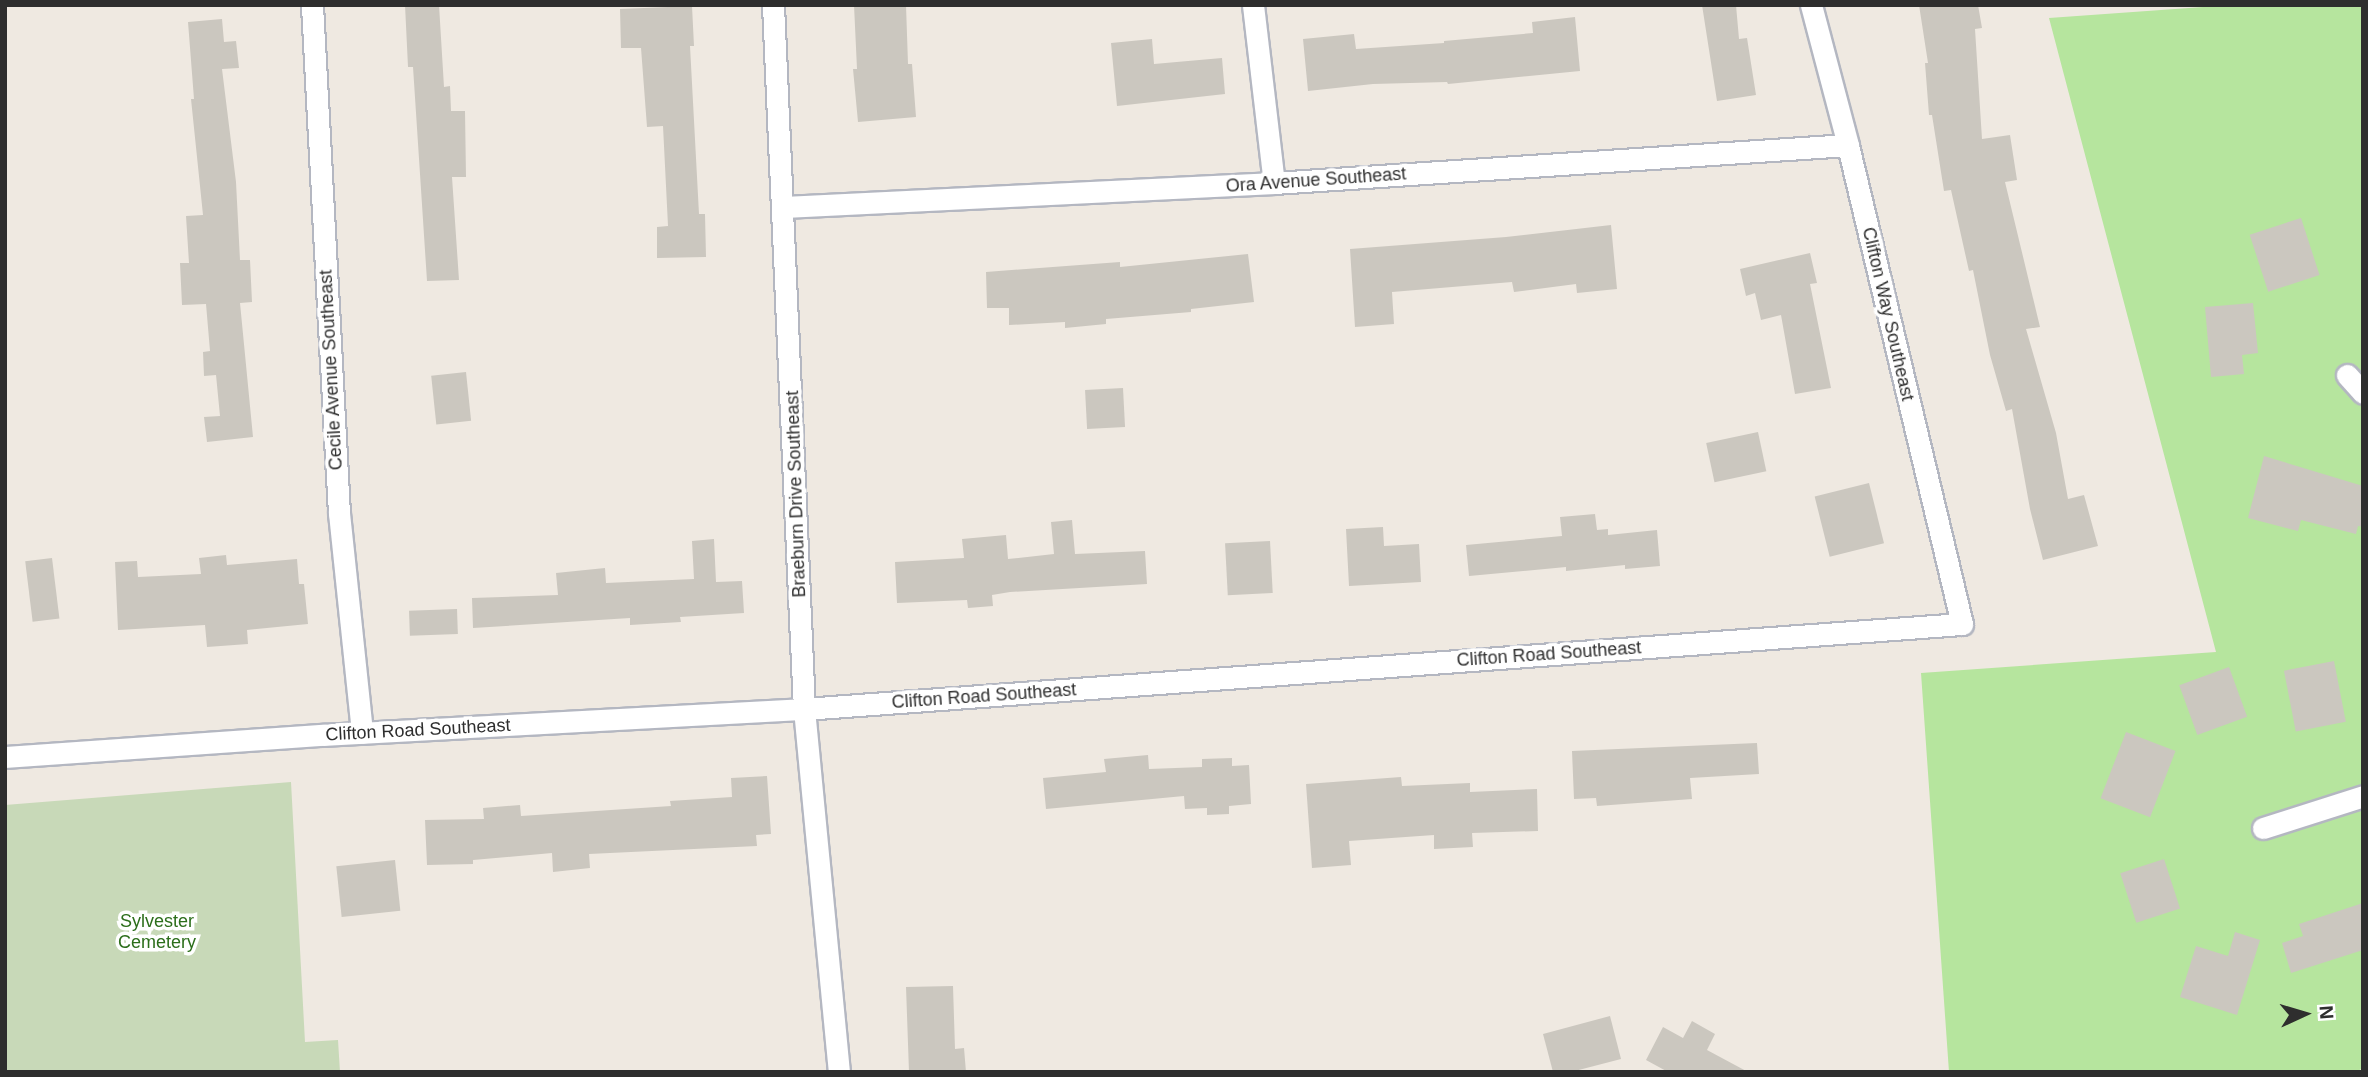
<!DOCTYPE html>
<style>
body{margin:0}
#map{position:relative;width:2368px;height:1077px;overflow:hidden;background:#efe9e1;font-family:Arial,sans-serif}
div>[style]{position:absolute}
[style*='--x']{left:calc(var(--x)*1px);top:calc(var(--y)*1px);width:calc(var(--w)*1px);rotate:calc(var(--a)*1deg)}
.green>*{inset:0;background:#b6e59e}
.cemetery>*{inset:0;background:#c8d9b8}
.building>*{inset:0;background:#cbc7bf;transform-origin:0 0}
.roads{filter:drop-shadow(2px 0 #b4b7c1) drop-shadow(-2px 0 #b4b7c1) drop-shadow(0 2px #b4b7c1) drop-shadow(0 -2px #b4b7c1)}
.street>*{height:21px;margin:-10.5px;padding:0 10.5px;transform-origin:10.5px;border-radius:10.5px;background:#fff}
span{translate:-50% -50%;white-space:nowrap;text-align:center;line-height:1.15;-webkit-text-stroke:7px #fff;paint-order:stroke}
.street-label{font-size:18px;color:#2e2e2e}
.park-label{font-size:18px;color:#2c6e1b}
.frame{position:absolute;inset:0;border:7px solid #2e2e2e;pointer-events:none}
.north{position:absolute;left:2270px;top:979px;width:70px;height:70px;-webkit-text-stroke:5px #fff;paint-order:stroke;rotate:86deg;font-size:19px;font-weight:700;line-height:28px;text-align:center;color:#2e2e2e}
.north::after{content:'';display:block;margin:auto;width:24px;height:32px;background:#2e2e2e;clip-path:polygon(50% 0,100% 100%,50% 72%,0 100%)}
</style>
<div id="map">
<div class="green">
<i style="clip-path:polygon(2231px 5px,2363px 5px,2363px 1068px,2356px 1072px,1949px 1072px,1921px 673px,2216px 652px,2049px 18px)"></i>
</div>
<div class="cemetery">
<i style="clip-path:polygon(291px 782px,305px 1042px,338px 1040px,340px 1072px,5px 1072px,5px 805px)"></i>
</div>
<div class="building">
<i style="clip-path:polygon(405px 5px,439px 5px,444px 87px,450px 86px,451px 111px,465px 111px,466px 177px,452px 177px,459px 280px,427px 281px,413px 67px,408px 67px)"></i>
<i style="clip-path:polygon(854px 5px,906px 5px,908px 64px,912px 64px,916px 117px,858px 122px,853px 69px,857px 69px)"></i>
<i style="clip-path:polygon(1702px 5px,1736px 5px,1739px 39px,1747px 38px,1756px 95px,1717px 101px)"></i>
<i style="clip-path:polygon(1919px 5px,1978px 5px,1982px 28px,1975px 29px,1982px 139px,2010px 135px,2017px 180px,2005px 182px,2040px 327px,2026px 329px,2056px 433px,2068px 499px,2084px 495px,2098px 546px,2043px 560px,2030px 509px,2012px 409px,2006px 411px,1990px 355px,1973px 270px,1969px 271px,1951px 190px,1944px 191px,1932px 115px,1929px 115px,1925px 63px,1928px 63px)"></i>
<i style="clip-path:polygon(692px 6px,694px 46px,690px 46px,699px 214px,705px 214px,706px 257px,657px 258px,657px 227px,668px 226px,663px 126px,647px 127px,641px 48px,621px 48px,620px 9px)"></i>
<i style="clip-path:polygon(1575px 17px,1580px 71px,1448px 84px,1447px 82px,1373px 84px,1308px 91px,1303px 39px,1354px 34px,1356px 49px,1444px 43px,1444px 41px,1533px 33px,1532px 22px)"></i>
<i style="clip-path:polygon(222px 19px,224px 42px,236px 41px,239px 68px,222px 69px,236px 182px,240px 260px,250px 260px,252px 302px,240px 303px,253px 437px,207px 442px,204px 417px,220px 416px,216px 375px,204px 376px,203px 352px,210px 351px,206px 304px,182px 305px,180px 263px,189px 263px,186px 216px,203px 215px,191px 99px,194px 99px,188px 22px)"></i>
<i style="clip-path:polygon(1152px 39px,1154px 64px,1222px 58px,1225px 94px,1117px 106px,1111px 43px)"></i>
<i style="left:2301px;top:218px;width:60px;height:54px;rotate:72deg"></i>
<i style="clip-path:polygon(1611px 225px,1617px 289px,1577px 293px,1576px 284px,1514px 292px,1512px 282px,1392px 292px,1394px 324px,1355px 327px,1350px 249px,1506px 237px)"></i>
<i style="clip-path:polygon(1810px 253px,1817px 283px,1810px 284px,1831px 388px,1795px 394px,1781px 315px,1761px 320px,1755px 293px,1746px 296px,1740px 269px)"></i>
<i style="clip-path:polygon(1248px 254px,1254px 302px,1191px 309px,1191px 312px,1106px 319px,1106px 324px,1065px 328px,1065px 322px,1009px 325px,1009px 308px,987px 308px,986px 272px,1120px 262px,1120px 267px)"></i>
<i style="clip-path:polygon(2253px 303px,2258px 353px,2242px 355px,2244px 374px,2211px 377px,2205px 307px)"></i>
<i style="left:466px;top:372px;width:49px;height:35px;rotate:84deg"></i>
<i style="left:1123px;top:388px;width:39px;height:38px;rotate:87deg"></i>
<i style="left:1758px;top:432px;width:40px;height:53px;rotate:78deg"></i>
<i style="clip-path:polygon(2264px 456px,2363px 486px,2363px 527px,2358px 526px,2356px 534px,2301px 520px,2298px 531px,2248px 518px)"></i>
<i style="left:1869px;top:483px;width:62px;height:56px;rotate:76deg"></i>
<i style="clip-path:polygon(1595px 514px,1597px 530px,1608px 529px,1608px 535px,1657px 530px,1660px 566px,1625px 569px,1625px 565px,1566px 571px,1566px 567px,1469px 576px,1466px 545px,1562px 536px,1560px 517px)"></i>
<i style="clip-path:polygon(1072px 520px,1075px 554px,1145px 551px,1147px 584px,1010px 592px,992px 595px,993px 606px,968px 608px,967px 600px,897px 603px,895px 562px,964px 558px,962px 539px,1006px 535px,1008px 559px,1054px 554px,1051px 522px)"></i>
<i style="clip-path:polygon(1383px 527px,1384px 546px,1419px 544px,1421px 582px,1349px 586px,1346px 529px)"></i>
<i style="clip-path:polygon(714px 539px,716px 582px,742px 581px,744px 613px,680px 617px,681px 622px,630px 625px,630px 618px,473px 628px,472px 598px,558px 595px,556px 573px,605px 568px,606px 583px,694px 579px,692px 541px)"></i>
<i style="left:1270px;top:541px;width:52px;height:45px;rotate:87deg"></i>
<i style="clip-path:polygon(226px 555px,227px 565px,297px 559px,299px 584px,304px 584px,308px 624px,247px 630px,248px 644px,207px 647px,205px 625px,118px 630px,115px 562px,137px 561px,138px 577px,201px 574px,199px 558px)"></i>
<i style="left:52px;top:558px;width:61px;height:27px;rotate:83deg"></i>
<i style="left:457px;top:609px;width:25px;height:48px;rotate:88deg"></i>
<i style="left:2334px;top:661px;width:62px;height:51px;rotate:79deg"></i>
<i style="left:2229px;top:667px;width:53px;height:53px;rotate:70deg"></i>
<i style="left:2126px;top:732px;width:53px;height:71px;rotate:21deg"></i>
<i style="clip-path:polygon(1757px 743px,1759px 774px,1690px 778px,1692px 799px,1597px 806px,1596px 798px,1574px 799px,1572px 751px)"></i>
<i style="clip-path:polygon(1148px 755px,1149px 769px,1202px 767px,1202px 759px,1232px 758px,1232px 766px,1249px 765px,1251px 804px,1229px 806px,1229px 814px,1207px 815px,1207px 808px,1185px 809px,1184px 796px,1046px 809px,1043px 778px,1106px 772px,1104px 759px)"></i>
<i style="clip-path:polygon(767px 776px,771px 834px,756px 835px,757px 846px,589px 854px,590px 868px,553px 872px,552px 853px,473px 860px,473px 864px,427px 865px,425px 820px,484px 819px,483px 808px,520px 805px,521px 816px,671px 806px,670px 801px,732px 797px,731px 778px)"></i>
<i style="clip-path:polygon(1401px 777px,1402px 786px,1470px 783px,1470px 792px,1537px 789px,1538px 831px,1472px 833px,1473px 847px,1434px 849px,1434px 835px,1349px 841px,1351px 865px,1312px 868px,1306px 784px)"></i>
<i style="left:2164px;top:859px;width:52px;height:46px;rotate:72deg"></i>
<i style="left:395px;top:860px;width:51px;height:59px;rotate:84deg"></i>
<i style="clip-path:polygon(2363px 903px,2363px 950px,2291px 973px,2282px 943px,2303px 936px,2299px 924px)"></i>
<i style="clip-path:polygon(2235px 932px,2260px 940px,2237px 1015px,2180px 997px,2196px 946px,2228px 956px)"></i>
<i style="clip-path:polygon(953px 986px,955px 1049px,964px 1048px,966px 1072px,909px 1072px,906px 987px)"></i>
<i style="clip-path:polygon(1610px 1016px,1621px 1059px,1571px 1072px,1553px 1072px,1543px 1034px)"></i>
<i style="clip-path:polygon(1692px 1021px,1715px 1034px,1707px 1050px,1748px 1072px,1668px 1072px,1646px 1060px,1663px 1027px,1683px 1038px)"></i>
</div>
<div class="roads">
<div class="street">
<i style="--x:312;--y:5;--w:509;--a:86.96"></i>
<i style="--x:339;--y:513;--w:221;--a:84"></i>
<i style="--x:773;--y:5;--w:705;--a:87.48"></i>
<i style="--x:804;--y:709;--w:365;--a:84.5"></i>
<i style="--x:1253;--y:5;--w:179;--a:83.3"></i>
<i style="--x:784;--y:207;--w:491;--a:-2.8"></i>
<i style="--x:1274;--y:183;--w:575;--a:-3.79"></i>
<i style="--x:2347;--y:375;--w:24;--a:48"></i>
<i style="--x:5;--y:757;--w:319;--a:-4"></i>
<i style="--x:323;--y:735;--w:482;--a:-3.1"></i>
<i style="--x:804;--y:709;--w:1161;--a:-4.2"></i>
<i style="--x:1962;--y:624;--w:492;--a:-103.4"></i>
<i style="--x:1848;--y:145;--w:145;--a:-104.8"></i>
<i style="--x:2263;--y:828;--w:105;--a:-17.7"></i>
</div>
</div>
<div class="street-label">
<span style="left:1316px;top:180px;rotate:-4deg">Ora Avenue Southeast</span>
<span style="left:1888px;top:314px;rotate:77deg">Clifton Way Southeast</span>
<span style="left:331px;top:370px;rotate:-93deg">Cecile Avenue Southeast</span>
<span style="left:796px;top:494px;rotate:-92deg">Braeburn Drive Southeast</span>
<span style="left:1549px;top:654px;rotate:-4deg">Clifton Road Southeast</span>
<span style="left:984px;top:696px;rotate:-4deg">Clifton Road Southeast</span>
<span style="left:418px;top:730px;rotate:-3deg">Clifton Road Southeast</span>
</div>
<div class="park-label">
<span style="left:157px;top:932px">Sylvester<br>Cemetery</span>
</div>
<div class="frame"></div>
<div class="north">N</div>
</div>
